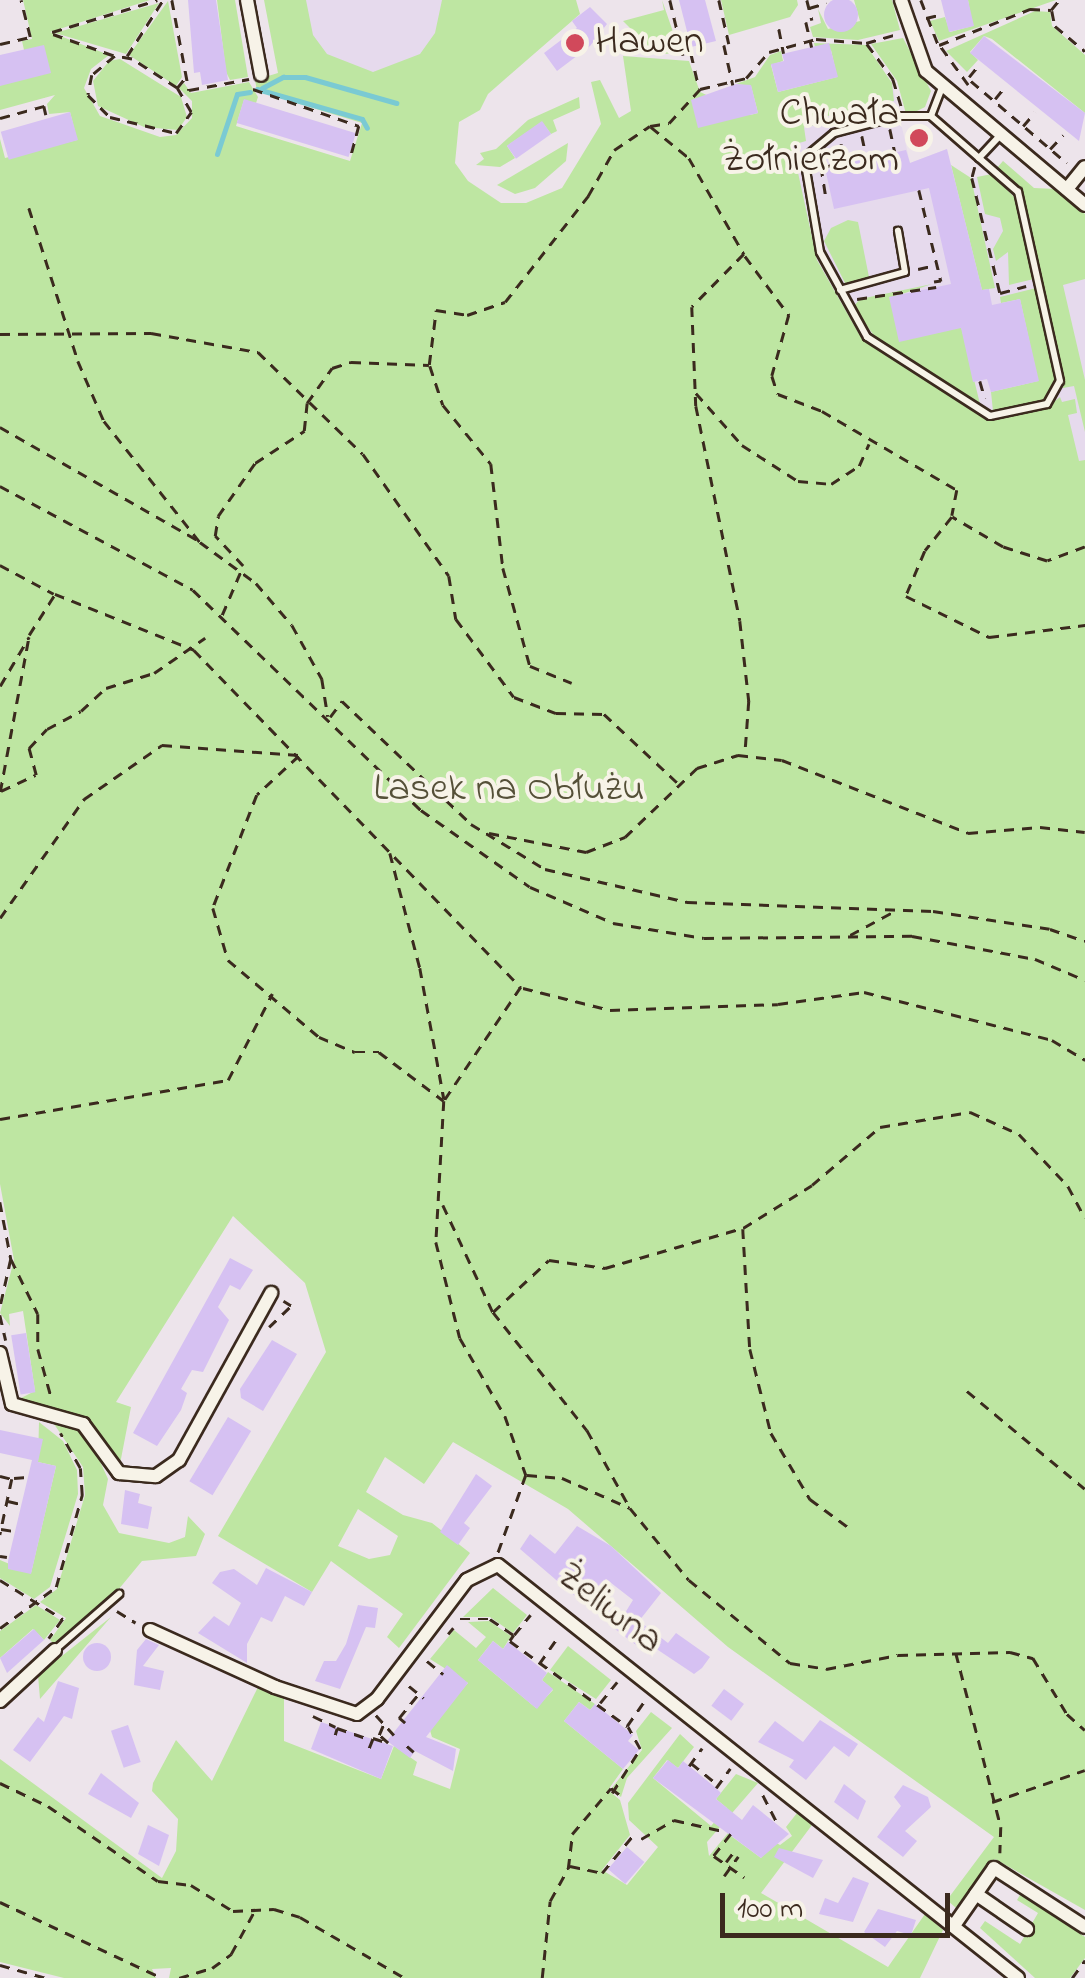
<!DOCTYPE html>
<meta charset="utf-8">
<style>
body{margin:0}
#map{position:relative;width:1085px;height:1978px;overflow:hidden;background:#ede4eb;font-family:"Indie Flower",sans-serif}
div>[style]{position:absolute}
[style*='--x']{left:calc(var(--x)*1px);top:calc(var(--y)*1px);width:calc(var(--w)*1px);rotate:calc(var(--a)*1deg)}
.built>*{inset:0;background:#e6daed}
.green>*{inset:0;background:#bee6a2}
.stream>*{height:5px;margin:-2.5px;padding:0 2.5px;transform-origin:2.5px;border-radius:2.5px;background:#7acad3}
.building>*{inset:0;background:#d6c1f2;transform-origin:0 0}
.round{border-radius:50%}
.path>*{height:2.5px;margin-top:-1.25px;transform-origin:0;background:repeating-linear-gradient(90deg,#3b2a1e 0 10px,transparent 0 18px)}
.roads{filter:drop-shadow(2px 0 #3b2a1e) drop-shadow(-2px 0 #3b2a1e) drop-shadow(0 2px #3b2a1e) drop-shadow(0 -2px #3b2a1e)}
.lane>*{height:6px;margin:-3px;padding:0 3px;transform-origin:3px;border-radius:3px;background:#f7f3e8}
.street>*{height:12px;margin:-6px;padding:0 6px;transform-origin:6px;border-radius:6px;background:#f7f3e8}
.dots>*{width:28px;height:28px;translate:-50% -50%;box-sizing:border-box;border:5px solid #f7f3e8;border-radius:50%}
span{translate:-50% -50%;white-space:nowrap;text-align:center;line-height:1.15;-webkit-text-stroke:8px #f7f3e8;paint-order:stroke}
.poi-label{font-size:40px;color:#3b2a1e}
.left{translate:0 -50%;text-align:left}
.right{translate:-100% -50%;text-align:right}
.park-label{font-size:40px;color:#555038}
.street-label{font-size:40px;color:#3b2a1e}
.scale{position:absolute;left:720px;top:1893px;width:230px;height:45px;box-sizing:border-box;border:5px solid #3b2a1e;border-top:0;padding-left:12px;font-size:30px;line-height:35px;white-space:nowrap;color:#3b2a1e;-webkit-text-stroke:8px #f7f3e8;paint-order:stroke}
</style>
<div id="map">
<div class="built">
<i style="clip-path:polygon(272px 0,491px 0,403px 97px,281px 62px)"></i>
<i style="clip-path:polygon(892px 83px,910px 163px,947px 149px,951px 183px,992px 174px,1003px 161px,1085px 233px,1085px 526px,828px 336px,783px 136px,796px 106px)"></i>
</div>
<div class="green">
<i style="clip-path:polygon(evenodd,23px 0,150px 0,50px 32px,109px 55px,91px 69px,84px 88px,100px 116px,160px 137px,176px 135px,192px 118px,192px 101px,179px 88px,184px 83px,191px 93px,249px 82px,258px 97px,256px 103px,244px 100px,236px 126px,350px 161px,362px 123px,257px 91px,255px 80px,278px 73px,264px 0,306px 0,313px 35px,327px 54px,373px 72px,420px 54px,435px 33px,442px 0,576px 0,580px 14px,488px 94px,480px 110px,459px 122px,455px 163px,468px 181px,501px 203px,526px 203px,562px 188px,601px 124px,591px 82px,600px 80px,619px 118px,631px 111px,623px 56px,689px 61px,700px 92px,750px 115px,758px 113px,751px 86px,736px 84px,755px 77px,770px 55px,781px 51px,783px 61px,771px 65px,778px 92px,837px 77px,831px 50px,816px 53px,814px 43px,866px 45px,892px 83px,894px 101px,819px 118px,820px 124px,804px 127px,806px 141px,792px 145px,817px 260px,859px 334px,987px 420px,1044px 409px,1060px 397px,1062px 402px,1075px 399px,1077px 413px,1068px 415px,1079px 461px,1085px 460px,1085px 1910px,995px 1859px,956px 1908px,947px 1900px,994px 1837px,728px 1647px,568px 1509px,453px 1442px,424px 1484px,385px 1457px,366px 1492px,403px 1515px,432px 1523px,470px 1553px,399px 1648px,387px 1637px,403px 1614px,331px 1561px,312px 1592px,218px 1536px,326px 1352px,305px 1283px,233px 1216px,116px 1402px,131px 1407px,120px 1464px,83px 1417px,17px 1400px,35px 1391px,23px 1311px,9px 1314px,10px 1326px,0 1313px,14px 1260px,0 1184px,0 139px,5px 158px,77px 140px,70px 112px,49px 114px,47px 104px,55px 95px,0 110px,0 86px,24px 50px,22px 41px,32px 39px,23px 0,358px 1509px,398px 1536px,390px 1555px,369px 1559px,338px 1546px,358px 1509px)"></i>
<i style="clip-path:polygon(217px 0,235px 0,248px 77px,230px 80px,226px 72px)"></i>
<i style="clip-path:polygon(662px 0,680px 52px,657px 55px,623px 21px,664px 10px)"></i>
<i style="clip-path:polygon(721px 0,797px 0,798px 5px,790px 17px,729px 35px)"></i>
<i style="clip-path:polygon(854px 0,892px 0,900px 30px,858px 40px,813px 37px,810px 27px,821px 23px,818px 9px,828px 29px,860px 21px)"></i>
<i style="clip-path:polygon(968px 0,1056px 0,939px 41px,930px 21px,945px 17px,950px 32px,972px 26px)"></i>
<i style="clip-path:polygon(168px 1px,182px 77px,176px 86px,129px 55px)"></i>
<i style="clip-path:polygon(159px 3px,126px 54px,55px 33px)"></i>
<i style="clip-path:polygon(1035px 11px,1050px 12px,1052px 26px,1085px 55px,1085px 113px,992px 39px,984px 36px,970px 52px,978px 60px,967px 72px,946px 51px)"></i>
<i style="clip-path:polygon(903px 38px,931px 91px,925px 107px,913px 113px,906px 114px,897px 81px,871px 44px)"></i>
<i style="clip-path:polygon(120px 59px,181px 97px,187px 117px,178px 130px,144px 127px,98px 106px,93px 81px,109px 61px)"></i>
<i style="clip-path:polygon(579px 97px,580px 108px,553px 120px,557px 131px,551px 134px,542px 122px,507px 146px,515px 158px,500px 167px,476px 165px,484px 159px,480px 153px,496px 149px,528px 120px)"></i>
<i style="clip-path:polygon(568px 143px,566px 161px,535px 188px,515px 194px,497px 185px)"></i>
<i style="clip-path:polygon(1003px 161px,1034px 188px,1056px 189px,1085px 214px,1085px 279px,1063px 285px,1085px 380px,1085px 432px,1074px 386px,1063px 388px,1024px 198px,997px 168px)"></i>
<i style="clip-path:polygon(951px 165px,971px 178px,995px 288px,982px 290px)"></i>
<i style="clip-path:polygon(992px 174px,1016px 199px,1034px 279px,1009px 285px,1008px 252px,996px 261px,993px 249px,1003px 231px,1000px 218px,985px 214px,977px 177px)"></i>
<i style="clip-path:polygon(848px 220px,858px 222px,869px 277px,846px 285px,824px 241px,831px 228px)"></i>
<i style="clip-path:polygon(932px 284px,890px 298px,958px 314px,980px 404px,878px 341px,853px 307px,860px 299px)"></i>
<i style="clip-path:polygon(1036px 288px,1056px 382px,1047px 399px,993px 411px,991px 392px,1038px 381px,1020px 299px,1001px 303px,1000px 297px)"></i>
<i style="clip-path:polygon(52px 1421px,80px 1431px,93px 1446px,108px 1479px,103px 1505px,119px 1533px,169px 1543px,185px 1537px,188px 1516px,205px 1534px,196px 1556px,142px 1561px,104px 1607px,54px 1644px,50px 1640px,66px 1618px,40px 1602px,57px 1589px,85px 1495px,83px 1467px)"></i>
<i style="clip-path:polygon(39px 1422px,63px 1441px,77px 1470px,78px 1494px,50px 1587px,34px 1599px,0 1578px,0 1560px,31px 1573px,56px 1466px,38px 1462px)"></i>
<i style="clip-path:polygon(493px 1588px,527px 1615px,513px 1633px,490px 1617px,463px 1617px)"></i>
<i style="clip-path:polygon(36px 1605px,60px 1620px,44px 1640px,33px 1629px,0 1658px,0 1631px)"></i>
<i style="clip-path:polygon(111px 1617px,91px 1640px,40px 1699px,38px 1675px)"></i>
<i style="clip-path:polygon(489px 1621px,511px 1636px,503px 1649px,493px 1641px,478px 1660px,536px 1708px,553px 1690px,542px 1680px,548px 1672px,595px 1704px,590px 1710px,579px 1702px,564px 1721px,623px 1769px,608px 1790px,620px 1800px,630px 1835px,602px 1870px,627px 1885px,658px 1847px,629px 1820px,628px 1803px,680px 1734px,694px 1747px,678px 1768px,667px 1760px,653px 1778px,711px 1826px,727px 1808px,716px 1799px,736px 1774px,758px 1783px,707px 1842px,709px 1856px,733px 1827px,731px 1836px,761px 1858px,773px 1841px,780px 1845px,792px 1836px,786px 1827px,797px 1813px,812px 1825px,761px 1893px,888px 1967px,925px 1914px,943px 1930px,920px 1978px,169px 1978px,171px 1968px,152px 1969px,156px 1978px,64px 1978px,0 1962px,0 1759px,162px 1878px,176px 1851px,178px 1819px,152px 1791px,153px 1783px,176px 1740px,212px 1781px,258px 1687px,224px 1669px,284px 1694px,284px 1741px,381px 1779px,394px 1746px,417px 1762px,413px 1775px,450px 1789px,460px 1749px,432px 1737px,429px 1727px,468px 1683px,430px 1659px,454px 1630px,476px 1648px,486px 1637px,468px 1622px)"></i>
<i style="clip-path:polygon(568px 1646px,611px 1680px,596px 1699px,550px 1670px)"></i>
<i style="clip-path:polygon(651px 1712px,672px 1728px,627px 1778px,621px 1797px,611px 1789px,642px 1750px,636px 1731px)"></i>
<i style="clip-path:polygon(1021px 1893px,1085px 1937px,1085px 1958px,1070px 1978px,1035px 1978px,980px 1928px,985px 1921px,1020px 1944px,1038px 1913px,1017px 1900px)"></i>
</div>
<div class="stream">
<i style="--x:262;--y:88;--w:24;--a:-28"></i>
<i style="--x:283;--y:77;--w:22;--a:0"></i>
<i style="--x:305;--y:77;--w:95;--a:15.9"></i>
<i style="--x:257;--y:89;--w:109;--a:15.9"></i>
<i style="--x:362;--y:119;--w:10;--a:61"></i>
<i style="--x:217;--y:154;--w:63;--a:-71.6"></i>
<i style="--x:237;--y:94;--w:13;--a:-9"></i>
</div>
<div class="building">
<i class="round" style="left:824px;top:-2px;width:34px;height:34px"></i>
<i style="clip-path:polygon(188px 0,216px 0,228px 80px,202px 85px,200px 72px,194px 73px)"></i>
<i style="clip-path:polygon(679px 0,705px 0,716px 41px,691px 47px)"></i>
<i style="clip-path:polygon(941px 0,968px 0,974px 26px,949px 32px)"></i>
<i style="clip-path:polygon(590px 7px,607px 24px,590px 46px,557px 71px,544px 53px,577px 28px,572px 21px)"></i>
<i style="clip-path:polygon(984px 36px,1085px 113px,1079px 141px,970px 53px)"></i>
<i style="clip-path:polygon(829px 43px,838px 77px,778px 92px,771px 64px,784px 61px,782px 54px)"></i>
<i style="clip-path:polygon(44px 45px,51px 73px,0 86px,0 55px)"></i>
<i style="clip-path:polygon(736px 84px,751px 85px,758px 113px,698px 128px,691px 100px)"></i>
<i style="left:244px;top:99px;width:117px;height:25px;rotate:17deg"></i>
<i style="left:70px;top:112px;width:29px;height:72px;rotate:74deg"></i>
<i style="left:542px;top:121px;width:16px;height:43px;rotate:55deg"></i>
<i style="clip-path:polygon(947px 149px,982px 290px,989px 289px,992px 305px,1020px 299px,1039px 381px,991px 392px,987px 379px,973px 382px,961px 328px,899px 342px,889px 297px,951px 284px,929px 188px,834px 209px,825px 168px,906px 150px,910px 163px)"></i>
<i style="clip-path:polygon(230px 1258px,253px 1270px,240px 1290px,230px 1285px,218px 1307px,229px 1320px,203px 1372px,192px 1370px,181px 1389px,187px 1393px,181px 1410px,157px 1446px,133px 1433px)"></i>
<i style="left:26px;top:1333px;width:60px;height:15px;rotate:81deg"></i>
<i style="clip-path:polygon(272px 1340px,297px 1354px,263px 1411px,241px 1398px,240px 1389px)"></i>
<i style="left:228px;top:1417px;width:27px;height:75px;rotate:31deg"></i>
<i style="clip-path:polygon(0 1430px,43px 1439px,38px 1462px,56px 1466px,31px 1574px,8px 1569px,8px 1561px,32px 1460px,0 1453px)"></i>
<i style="clip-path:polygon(476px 1474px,492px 1486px,464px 1523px,470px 1528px,458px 1545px,440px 1532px)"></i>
<i style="clip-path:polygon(125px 1490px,140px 1494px,138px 1503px,152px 1507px,148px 1529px,121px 1524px)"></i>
<i style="clip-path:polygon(577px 1526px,611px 1546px,661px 1593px,639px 1621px,668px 1643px,676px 1633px,710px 1657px,702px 1668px,694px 1674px,649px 1644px,644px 1651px,615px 1629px,633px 1600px,606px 1579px,583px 1603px,520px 1549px,530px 1534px,555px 1554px)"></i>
<i style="clip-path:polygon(266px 1568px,312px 1592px,304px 1606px,285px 1596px,272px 1622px,261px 1617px,247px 1644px,247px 1663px,198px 1633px,214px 1616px,229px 1626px,241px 1603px,212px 1583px,220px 1572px,234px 1569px,257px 1585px)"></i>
<i style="clip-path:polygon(358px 1605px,378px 1608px,375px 1628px,366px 1627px,340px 1689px,315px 1681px,324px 1661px,336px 1661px,346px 1644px)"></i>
<i style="clip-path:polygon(34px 1629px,44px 1640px,7px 1673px,0 1658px)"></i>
<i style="clip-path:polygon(146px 1639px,159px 1645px,143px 1666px,164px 1671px,160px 1690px,134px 1685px,137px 1650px)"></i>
<i style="clip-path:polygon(493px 1641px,503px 1649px,508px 1642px,547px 1673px,542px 1680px,553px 1689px,537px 1709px,478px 1660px)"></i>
<i class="round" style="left:83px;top:1643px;width:28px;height:28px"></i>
<i style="clip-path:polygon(447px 1665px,468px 1683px,426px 1737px,456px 1749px,453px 1771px,415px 1751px,410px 1758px,387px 1741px)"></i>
<i style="clip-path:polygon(58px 1681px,79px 1688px,72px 1719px,64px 1716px,30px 1762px,13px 1750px,38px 1717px,44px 1722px)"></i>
<i style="left:724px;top:1689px;width:25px;height:21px;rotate:37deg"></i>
<i style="clip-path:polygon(579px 1702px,590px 1710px,595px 1704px,633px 1735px,628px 1741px,639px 1750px,623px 1769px,564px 1721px)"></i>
<i style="clip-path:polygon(820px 1720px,858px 1744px,849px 1757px,834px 1746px,806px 1780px,789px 1767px,794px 1760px,758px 1742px,775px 1721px,803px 1742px)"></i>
<i style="clip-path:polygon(321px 1722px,393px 1746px,381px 1779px,311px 1749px)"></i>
<i style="left:128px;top:1725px;width:39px;height:18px;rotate:71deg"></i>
<i style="clip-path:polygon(668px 1760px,678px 1768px,683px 1761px,716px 1788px,721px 1793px,716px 1799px,742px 1820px,753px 1805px,789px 1834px,761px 1858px,653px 1778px)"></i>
<i style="clip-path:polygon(101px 1773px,139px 1803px,131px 1818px,88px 1794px)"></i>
<i style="clip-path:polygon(844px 1784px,866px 1801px,858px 1820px,834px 1802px)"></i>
<i style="clip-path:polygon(903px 1785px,928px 1797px,931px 1807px,905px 1831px,917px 1841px,903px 1857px,877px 1837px,901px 1806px,894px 1797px)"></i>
<i style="clip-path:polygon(148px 1825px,169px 1835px,159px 1866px,138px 1854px)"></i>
<i style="left:627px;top:1847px;width:23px;height:29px;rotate:41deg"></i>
<i style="clip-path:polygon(779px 1848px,823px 1860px,813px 1878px,774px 1857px)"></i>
<i style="clip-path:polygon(853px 1877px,869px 1883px,853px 1922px,819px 1914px,825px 1898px,838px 1903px)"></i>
<i style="clip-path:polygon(878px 1909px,916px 1920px,911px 1935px,897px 1931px,885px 1947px,864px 1932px)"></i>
</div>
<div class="path">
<i style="--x:172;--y:0;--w:92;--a:79.3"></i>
<i style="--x:189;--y:90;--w:61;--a:-10.4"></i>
<i style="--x:670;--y:0;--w:57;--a:76.7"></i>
<i style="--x:719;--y:0;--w:45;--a:77.2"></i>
<i style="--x:807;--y:0;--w:21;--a:76"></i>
<i style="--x:921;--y:0;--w:47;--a:68.9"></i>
<i style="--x:809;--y:8;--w:18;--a:-16"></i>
<i style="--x:1052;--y:11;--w:15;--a:79"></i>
<i style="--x:1055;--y:26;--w:39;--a:40"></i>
<i style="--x:926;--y:18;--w:13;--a:-13"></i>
<i style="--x:806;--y:22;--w:26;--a:77"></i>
<i style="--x:779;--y:29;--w:25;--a:79"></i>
<i style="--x:52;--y:32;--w:110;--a:-16.9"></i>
<i style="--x:53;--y:34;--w:66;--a:19.5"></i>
<i style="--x:0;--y:44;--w:31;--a:-13"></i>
<i style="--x:30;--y:37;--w:38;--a:-104"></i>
<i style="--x:867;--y:44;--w:44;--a:53.4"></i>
<i style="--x:893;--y:79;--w:28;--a:73"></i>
<i style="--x:724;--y:45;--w:41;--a:77.3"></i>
<i style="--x:691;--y:53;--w:36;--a:77"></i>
<i style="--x:127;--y:56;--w:67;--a:-57.3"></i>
<i style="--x:969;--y:77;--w:13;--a:-51"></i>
<i style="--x:971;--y:81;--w:126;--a:40.5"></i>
<i style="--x:968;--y:85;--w:49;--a:-125.9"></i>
<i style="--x:939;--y:45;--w:98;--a:-21.6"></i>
<i style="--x:1030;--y:9;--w:21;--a:3"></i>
<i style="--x:1051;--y:10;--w:13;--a:-51"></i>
<i style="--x:177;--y:88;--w:54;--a:-147.2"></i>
<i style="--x:132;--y:59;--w:17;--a:-170"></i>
<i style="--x:115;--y:56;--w:30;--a:140"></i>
<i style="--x:92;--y:75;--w:20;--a:101"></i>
<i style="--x:88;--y:95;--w:31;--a:45"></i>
<i style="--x:110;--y:117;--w:68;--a:13.6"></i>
<i style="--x:176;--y:133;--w:26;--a:-54"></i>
<i style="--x:191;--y:112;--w:28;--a:-120"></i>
<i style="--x:177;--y:88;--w:13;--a:-51"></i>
<i style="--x:253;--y:89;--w:112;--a:19.2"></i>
<i style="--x:359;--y:126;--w:34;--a:105"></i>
<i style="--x:995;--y:99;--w:13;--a:-51"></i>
<i style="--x:0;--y:118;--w:46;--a:-15.3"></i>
<i style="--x:44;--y:106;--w:9;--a:77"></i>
<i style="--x:1023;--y:126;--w:18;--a:-49"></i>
<i style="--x:651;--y:127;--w:49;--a:39.2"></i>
<i style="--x:689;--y:158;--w:111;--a:60.2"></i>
<i style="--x:744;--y:254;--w:74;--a:134.5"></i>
<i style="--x:692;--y:307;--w:99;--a:87.7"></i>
<i style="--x:696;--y:406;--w:219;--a:78.4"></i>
<i style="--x:740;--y:621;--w:81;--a:83.6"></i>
<i style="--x:749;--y:701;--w:55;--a:94.2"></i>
<i style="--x:890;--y:129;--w:24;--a:78"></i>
<i style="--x:862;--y:136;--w:24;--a:78"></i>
<i style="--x:1050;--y:149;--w:19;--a:-47"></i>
<i style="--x:975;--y:167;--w:11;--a:105"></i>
<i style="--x:972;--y:178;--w:118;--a:76.3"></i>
<i style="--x:1000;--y:293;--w:27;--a:-15"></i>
<i style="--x:919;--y:190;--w:94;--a:76.4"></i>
<i style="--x:941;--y:281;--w:7;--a:172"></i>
<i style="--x:825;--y:194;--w:26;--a:-99"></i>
<i style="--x:821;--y:168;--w:20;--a:-15"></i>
<i style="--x:840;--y:163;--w:19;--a:-87"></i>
<i style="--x:29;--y:208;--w:161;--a:72.2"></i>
<i style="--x:78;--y:361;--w:65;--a:66.6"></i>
<i style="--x:104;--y:421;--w:154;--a:51.6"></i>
<i style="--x:200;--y:542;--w:69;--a:36.2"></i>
<i style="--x:256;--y:583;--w:55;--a:49.4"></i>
<i style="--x:292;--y:625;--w:62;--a:60.9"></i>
<i style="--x:322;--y:679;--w:38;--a:81"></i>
<i style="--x:745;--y:256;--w:74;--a:53.3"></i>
<i style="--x:789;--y:315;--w:63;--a:105.6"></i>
<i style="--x:772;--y:376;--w:19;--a:72"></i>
<i style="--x:778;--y:394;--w:47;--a:21.1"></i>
<i style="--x:822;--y:411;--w:156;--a:30.3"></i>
<i style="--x:957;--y:490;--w:26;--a:101"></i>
<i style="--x:918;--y:269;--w:17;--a:-13"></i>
<i style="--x:857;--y:299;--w:80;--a:-8.6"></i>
<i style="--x:0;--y:334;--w:151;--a:-0.4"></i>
<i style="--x:151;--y:333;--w:109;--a:10.1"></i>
<i style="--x:258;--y:352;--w:146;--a:44.2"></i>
<i style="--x:363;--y:454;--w:149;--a:54.8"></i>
<i style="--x:449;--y:576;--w:44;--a:80.8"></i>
<i style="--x:456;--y:619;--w:97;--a:53.4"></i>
<i style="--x:514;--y:697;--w:45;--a:20.9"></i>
<i style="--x:556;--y:713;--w:48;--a:1.2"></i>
<i style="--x:604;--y:714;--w:104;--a:43.1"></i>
<i style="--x:430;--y:366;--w:41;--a:71.6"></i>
<i style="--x:443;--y:405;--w:76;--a:50.9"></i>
<i style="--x:491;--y:464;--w:105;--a:83.4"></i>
<i style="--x:503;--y:568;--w:102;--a:74.6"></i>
<i style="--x:530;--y:666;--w:45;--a:22"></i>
<i style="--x:980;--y:381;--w:18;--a:74"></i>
<i style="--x:696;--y:393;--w:69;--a:48.5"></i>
<i style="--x:742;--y:445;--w:67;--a:32.7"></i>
<i style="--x:798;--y:481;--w:33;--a:5"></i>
<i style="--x:831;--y:484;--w:33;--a:-33"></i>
<i style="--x:859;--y:466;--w:24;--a:-66"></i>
<i style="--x:0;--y:427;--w:229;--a:29.8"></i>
<i style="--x:0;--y:486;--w:219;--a:28.3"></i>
<i style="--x:193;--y:590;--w:317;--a:44"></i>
<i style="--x:421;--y:810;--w:133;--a:35.2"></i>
<i style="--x:530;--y:887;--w:90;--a:23.4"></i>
<i style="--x:613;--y:923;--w:92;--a:9.4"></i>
<i style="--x:704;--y:938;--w:208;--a:-0.6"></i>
<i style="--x:912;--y:936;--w:125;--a:10.6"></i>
<i style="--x:1035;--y:959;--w:54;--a:22.8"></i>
<i style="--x:1085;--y:547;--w:40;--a:159.8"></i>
<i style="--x:1047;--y:561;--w:46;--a:-162.3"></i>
<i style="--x:1003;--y:547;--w:59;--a:-149.5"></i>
<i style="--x:952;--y:517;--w:43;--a:128.5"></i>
<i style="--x:925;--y:551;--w:49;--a:112.9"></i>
<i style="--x:906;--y:596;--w:93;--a:26.3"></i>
<i style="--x:989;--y:637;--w:97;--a:-7.1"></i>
<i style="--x:0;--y:565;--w:61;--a:28.2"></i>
<i style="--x:222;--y:615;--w:53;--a:-66.8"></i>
<i style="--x:243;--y:566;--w:41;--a:-133"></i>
<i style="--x:215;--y:536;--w:20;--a:-81"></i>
<i style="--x:218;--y:516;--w:65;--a:-55.1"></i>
<i style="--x:255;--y:463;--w:59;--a:-33.1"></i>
<i style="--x:304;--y:431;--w:28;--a:-84"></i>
<i style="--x:307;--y:403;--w:43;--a:-54.5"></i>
<i style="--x:332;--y:368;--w:20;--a:-18"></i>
<i style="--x:351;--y:362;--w:78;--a:2.2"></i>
<i style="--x:429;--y:365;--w:55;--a:-82.7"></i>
<i style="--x:436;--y:310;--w:31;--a:9"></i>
<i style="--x:467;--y:315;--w:40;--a:-18.9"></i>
<i style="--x:505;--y:302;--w:135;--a:-51.9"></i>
<i style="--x:588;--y:196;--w:53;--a:-60.5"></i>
<i style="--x:614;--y:150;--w:43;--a:-33.7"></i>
<i style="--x:650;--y:126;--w:19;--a:-9"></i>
<i style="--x:669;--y:123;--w:46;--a:-47.6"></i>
<i style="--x:700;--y:89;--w:47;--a:-13.4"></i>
<i style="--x:746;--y:78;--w:35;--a:-49"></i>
<i style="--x:769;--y:52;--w:49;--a:-15.5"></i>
<i style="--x:816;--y:39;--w:50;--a:4.6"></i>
<i style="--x:866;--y:43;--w:32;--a:-16"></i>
<i style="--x:0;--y:686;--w:57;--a:-59.4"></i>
<i style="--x:330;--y:717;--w:20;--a:-53"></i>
<i style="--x:342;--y:701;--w:178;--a:43.6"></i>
<i style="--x:471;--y:824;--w:87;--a:31.3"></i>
<i style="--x:545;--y:869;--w:146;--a:13.1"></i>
<i style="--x:687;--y:902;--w:246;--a:2.1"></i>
<i style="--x:933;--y:911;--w:118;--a:8.7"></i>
<i style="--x:1050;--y:929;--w:37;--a:19"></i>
<i style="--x:299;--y:756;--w:57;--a:137.1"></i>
<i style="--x:257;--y:795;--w:121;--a:111.3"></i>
<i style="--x:213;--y:908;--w:54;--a:73.9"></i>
<i style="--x:228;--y:960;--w:119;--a:40.2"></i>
<i style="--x:319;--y:1037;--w:39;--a:23"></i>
<i style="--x:355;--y:1052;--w:24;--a:0"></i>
<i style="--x:379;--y:1052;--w:81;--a:37"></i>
<i style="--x:1;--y:791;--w:38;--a:-25"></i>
<i style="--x:36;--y:775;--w:28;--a:-105"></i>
<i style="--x:29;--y:748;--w:26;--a:-47"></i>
<i style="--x:47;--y:729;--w:38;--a:-28"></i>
<i style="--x:81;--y:711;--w:34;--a:-43"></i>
<i style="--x:106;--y:688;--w:50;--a:-17.4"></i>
<i style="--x:154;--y:673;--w:62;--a:-34.5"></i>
<i style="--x:0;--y:792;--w:160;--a:-79.5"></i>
<i style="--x:29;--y:635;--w:49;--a:-57.6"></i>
<i style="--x:55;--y:594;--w:150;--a:21.9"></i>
<i style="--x:194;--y:650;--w:470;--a:45.9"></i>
<i style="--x:521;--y:987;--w:138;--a:124"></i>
<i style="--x:444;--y:1101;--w:141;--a:93.2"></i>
<i style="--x:436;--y:1242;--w:99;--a:76"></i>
<i style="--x:460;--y:1338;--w:90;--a:60"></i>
<i style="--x:505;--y:1416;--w:63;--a:70.4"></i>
<i style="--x:526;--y:1475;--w:83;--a:109.7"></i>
<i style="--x:489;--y:833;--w:99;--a:11.1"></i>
<i style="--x:586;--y:852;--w:42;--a:-21"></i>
<i style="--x:625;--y:837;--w:100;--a:-43.8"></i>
<i style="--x:697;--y:768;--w:43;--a:-17.6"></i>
<i style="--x:738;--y:755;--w:44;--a:6.5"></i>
<i style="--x:782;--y:760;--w:200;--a:21.4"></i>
<i style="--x:968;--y:833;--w:72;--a:-4.8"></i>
<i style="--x:1040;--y:827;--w:45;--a:6.3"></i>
<i style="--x:390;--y:853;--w:119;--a:75.4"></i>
<i style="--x:420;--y:968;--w:133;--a:79.6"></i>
<i style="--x:0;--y:918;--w:146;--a:-54.8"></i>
<i style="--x:84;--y:799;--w:95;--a:-34.7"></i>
<i style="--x:162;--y:745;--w:137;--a:4.2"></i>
<i style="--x:850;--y:935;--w:47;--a:-28.2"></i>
<i style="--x:523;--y:988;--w:90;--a:14.2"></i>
<i style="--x:610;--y:1010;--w:168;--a:-2"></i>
<i style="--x:778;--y:1004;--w:87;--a:-7.9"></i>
<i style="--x:864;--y:992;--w:194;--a:14.3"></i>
<i style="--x:1052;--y:1040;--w:39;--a:31"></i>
<i style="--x:0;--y:1119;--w:231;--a:-9.7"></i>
<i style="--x:228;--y:1080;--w:97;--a:-62.9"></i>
<i style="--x:0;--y:1202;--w:58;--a:79.1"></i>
<i style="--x:11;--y:1259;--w:50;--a:102.7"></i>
<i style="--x:443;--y:1205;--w:118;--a:65"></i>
<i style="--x:493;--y:1312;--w:151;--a:51.5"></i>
<i style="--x:587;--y:1430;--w:87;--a:61.1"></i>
<i style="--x:743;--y:1229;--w:120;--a:86.7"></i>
<i style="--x:750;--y:1349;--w:87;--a:76"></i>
<i style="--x:771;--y:1433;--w:77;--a:59.4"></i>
<i style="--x:810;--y:1499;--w:52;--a:36.4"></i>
<i style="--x:11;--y:1259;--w:61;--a:63.9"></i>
<i style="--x:38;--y:1314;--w:35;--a:90"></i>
<i style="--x:38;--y:1349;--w:53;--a:74.6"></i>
<i style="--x:493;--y:1312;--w:76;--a:-42.9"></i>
<i style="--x:549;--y:1260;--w:57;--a:8.1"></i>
<i style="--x:605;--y:1268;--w:144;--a:-16.2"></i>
<i style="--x:743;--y:1228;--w:81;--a:-31.9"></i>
<i style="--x:812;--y:1185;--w:89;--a:-40.5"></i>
<i style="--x:880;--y:1127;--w:91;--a:-9.5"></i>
<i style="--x:970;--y:1112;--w:54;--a:24.2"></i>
<i style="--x:1019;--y:1134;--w:71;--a:46.7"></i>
<i style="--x:1068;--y:1186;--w:36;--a:62"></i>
<i style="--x:0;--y:1315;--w:26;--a:77"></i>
<i style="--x:269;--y:1327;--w:30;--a:-44"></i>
<i style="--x:291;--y:1306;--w:9;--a:-148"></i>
<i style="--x:967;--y:1391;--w:153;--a:39.7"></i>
<i style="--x:527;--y:1475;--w:35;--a:5"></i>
<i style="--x:562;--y:1478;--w:74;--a:23.8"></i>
<i style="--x:630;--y:1508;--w:93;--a:50.7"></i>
<i style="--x:689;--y:1580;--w:131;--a:39.4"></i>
<i style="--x:790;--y:1663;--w:36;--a:9"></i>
<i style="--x:826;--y:1669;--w:73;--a:-11"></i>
<i style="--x:898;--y:1655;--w:112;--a:-1.5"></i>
<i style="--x:1010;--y:1652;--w:24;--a:15"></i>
<i style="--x:1033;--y:1658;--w:66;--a:58.7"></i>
<i style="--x:1067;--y:1714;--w:24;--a:42"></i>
<i style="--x:0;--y:1476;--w:12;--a:14"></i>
<i style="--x:12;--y:1479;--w:57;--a:102.1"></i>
<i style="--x:14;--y:1478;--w:13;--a:-4"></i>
<i style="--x:8;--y:1501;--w:13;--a:13"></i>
<i style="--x:1;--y:1529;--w:12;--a:9"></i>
<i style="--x:0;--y:1556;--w:7;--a:8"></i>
<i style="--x:0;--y:1580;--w:74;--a:31.8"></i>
<i style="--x:63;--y:1619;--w:24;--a:126"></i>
<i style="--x:117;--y:1611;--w:22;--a:32"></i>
<i style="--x:460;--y:1619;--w:30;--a:0"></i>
<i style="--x:490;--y:1619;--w:29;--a:34"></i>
<i style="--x:514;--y:1635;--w:26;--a:-51"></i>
<i style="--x:0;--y:1628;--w:69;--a:-36.2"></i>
<i style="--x:56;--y:1587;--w:96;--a:-74.2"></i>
<i style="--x:82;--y:1495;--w:27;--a:-94"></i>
<i style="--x:80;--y:1468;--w:40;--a:-119.7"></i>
<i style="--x:448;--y:1634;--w:8;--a:-50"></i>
<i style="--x:514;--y:1635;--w:7;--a:124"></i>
<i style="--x:510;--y:1641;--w:145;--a:36"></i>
<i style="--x:627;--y:1726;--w:28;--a:-55"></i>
<i style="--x:956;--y:1653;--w:180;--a:75.5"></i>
<i style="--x:1001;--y:1827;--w:26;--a:92"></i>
<i style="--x:427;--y:1661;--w:21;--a:39"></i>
<i style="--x:539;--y:1664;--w:33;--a:-55"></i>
<i style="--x:409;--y:1686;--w:19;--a:39"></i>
<i style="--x:600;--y:1703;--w:27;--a:-51"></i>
<i style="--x:376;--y:1715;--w:27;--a:48"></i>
<i style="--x:313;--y:1716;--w:25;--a:26"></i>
<i style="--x:405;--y:1723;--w:8;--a:-140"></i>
<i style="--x:399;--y:1718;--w:32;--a:-51"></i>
<i style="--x:335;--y:1735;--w:7;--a:-74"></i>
<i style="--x:337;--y:1728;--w:36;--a:19"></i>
<i style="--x:407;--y:1746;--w:9;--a:41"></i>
<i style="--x:369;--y:1748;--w:11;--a:-68"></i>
<i style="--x:373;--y:1738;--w:16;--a:18"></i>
<i style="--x:388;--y:1743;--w:12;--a:-138"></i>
<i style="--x:379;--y:1735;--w:13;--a:-67"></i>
<i style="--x:691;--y:1763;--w:35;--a:39"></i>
<i style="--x:689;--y:1766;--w:22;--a:-54"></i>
<i style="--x:0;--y:1783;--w:53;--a:25.6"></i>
<i style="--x:48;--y:1806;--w:133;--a:34.3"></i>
<i style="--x:158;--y:1881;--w:33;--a:7"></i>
<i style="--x:191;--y:1885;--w:49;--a:31.8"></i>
<i style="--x:233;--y:1911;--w:41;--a:-2.8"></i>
<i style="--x:274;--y:1909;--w:27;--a:17"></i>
<i style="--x:300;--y:1917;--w:121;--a:30.2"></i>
<i style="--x:716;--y:1788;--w:24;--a:-54"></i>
<i style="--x:612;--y:1793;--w:52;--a:-57.5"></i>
<i style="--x:640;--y:1749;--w:25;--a:-119"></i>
<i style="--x:763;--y:1795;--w:33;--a:63"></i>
<i style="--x:992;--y:1802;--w:98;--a:-19"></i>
<i style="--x:731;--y:1834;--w:28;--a:128"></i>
<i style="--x:714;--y:1856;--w:37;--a:35"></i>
<i style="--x:641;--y:1839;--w:38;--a:-30"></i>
<i style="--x:674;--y:1820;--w:50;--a:12.7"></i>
<i style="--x:726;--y:1862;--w:10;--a:-53"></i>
<i style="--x:570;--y:1866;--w:33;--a:12"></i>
<i style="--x:602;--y:1873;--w:52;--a:-50.5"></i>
<i style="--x:724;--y:1876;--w:24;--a:-54"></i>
<i style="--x:0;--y:1902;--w:179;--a:25.1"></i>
<i style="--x:0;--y:1965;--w:48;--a:15.8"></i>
<i style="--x:179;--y:1978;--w:34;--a:-17"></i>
<i style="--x:212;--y:1968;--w:24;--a:-36"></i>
<i style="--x:231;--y:1954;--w:50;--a:-61.4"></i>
<i style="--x:542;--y:1978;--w:77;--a:-84.1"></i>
<i style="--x:550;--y:1901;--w:37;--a:-61"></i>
<i style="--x:568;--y:1869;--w:35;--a:-83"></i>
<i style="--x:572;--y:1834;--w:60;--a:-49.7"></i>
<i style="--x:611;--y:1788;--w:16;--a:38"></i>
<i style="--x:1072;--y:1978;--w:22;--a:-54"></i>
</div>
<div class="roads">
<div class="lane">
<i style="--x:931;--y:116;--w:32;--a:180"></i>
<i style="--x:899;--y:116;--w:67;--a:165.3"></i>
<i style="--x:834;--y:133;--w:39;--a:140"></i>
<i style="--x:804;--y:158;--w:95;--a:80.3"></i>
<i style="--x:820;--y:252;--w:97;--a:61.1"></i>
<i style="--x:867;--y:337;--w:146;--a:32.7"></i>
<i style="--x:990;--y:416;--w:58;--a:-11.9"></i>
<i style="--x:1047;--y:404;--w:26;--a:-61"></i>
<i style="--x:1060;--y:381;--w:194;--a:-102.5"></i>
<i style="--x:1018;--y:192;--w:116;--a:-138.9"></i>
<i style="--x:931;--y:116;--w:31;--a:-69"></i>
<i style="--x:979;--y:158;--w:33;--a:-47"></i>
<i style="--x:840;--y:290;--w:67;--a:-15.5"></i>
<i style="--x:905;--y:272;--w:42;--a:-99.7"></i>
<i style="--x:56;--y:1649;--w:84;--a:-41.1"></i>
</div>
<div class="street">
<i style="--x:247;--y:0;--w:76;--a:79.4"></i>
<i style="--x:901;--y:0;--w:75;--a:70.6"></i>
<i style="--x:926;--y:71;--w:208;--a:40.1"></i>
<i style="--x:1067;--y:189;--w:28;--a:-51"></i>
<i style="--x:0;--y:1353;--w:52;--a:76.8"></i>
<i style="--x:12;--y:1404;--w:74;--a:15.7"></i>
<i style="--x:83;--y:1424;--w:61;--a:53.7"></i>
<i style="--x:119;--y:1473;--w:37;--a:5"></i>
<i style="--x:156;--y:1476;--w:28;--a:-35"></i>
<i style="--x:179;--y:1460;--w:191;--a:-61.1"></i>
<i style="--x:150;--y:1630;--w:137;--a:24.5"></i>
<i style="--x:275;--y:1687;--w:86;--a:18.2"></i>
<i style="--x:357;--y:1714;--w:25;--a:-37"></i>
<i style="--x:377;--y:1699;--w:149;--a:-52.9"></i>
<i style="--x:467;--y:1580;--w:34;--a:-26"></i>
<i style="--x:498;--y:1565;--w:664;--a:38.46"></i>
<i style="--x:0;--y:1701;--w:75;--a:-42.8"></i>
<i style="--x:976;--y:1894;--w:62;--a:34.5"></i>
<i style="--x:955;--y:1924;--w:68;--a:-55.1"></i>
<i style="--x:994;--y:1868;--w:108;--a:33"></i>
</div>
</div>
<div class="dots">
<i style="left:575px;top:43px;background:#d1495b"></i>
<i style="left:919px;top:138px;background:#d1495b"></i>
</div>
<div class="poi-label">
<span class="left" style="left:595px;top:43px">Hawen</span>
<span class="right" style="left:899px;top:138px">Chwała<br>Żołnierzom</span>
</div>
<div class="park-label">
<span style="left:509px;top:790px">Lasek na Obłużu</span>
</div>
<div class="street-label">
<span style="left:609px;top:1609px;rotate:38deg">Żeliwna</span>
</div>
<div class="scale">100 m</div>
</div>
